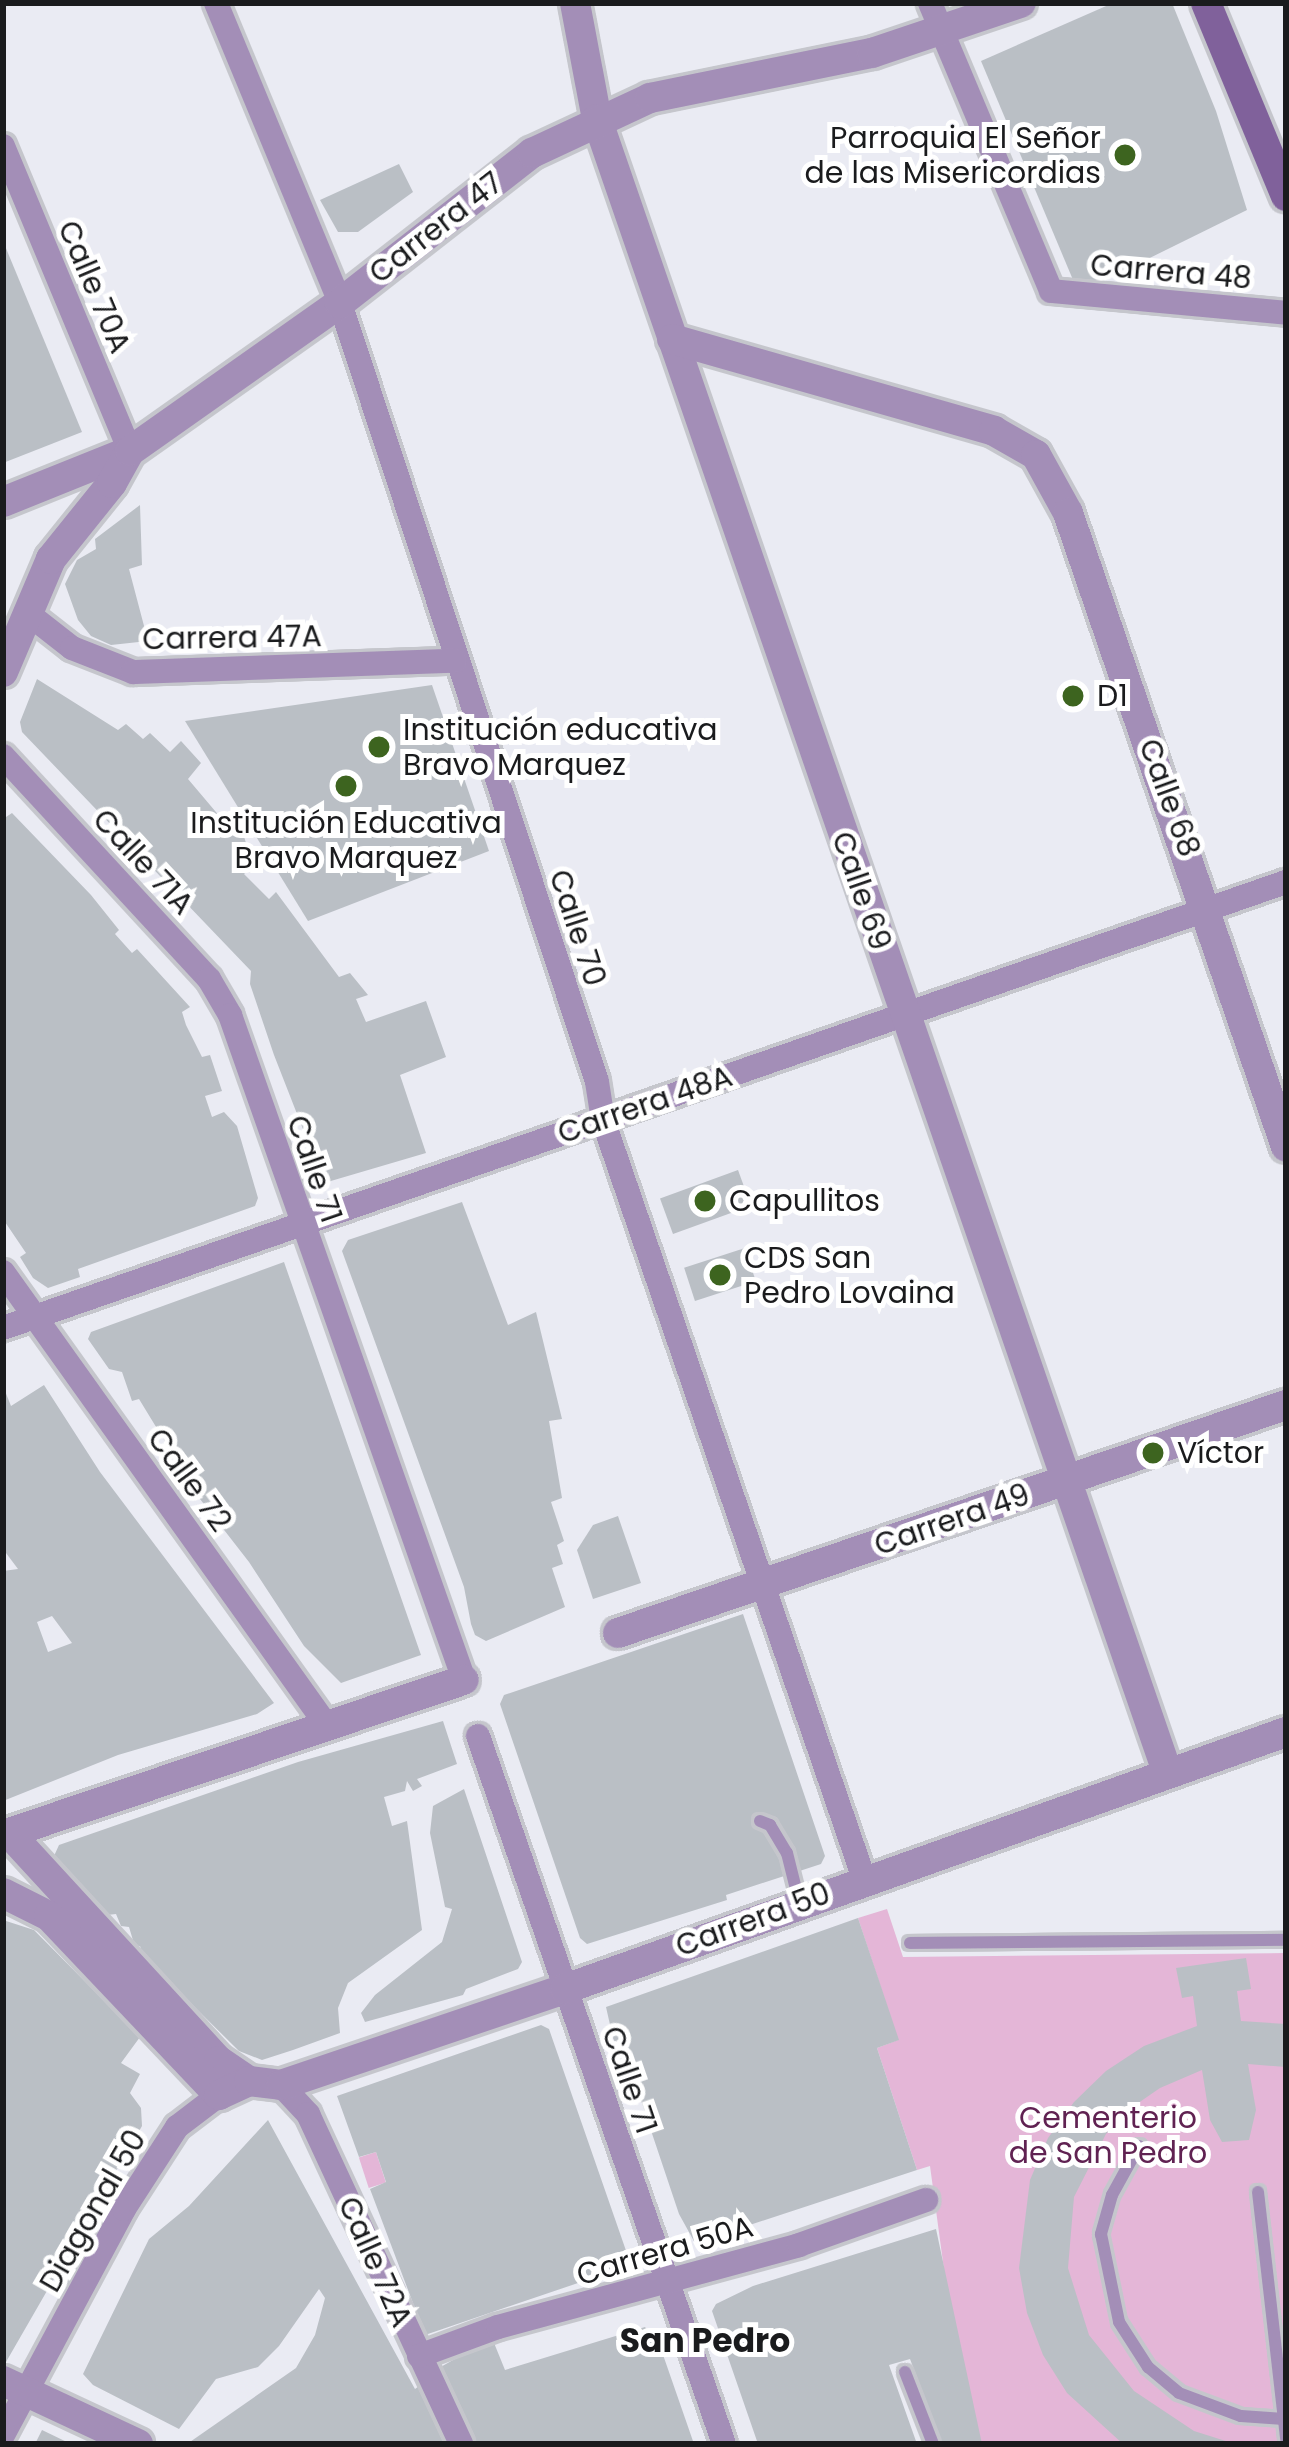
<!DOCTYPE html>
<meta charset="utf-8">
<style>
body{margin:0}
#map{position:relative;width:1289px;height:2447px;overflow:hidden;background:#eaebf3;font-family:Poppins,sans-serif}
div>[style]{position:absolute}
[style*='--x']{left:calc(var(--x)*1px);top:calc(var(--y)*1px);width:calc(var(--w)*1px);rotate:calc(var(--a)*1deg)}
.green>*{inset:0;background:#e4b6d7;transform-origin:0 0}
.building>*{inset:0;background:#babfc5;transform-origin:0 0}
.roads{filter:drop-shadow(3px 0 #c5c6cc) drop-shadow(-3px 0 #c5c6cc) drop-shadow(0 3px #c5c6cc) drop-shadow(0 -3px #c5c6cc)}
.service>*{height:12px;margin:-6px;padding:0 6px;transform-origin:6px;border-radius:6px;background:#a38eb7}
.minor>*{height:24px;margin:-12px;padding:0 12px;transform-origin:12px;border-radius:12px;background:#a38eb7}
.tertiary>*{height:30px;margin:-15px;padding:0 15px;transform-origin:15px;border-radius:15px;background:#a38eb7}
.secondary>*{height:30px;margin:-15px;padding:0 15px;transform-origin:15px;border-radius:15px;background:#80619b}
.dots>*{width:33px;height:33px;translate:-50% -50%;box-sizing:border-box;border:6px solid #fff;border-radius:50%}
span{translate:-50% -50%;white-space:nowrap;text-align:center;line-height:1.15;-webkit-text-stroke:10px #fff;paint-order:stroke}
.poi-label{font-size:30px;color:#1a1b1d}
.right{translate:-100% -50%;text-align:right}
.left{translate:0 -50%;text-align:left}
.street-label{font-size:30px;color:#1a1b1d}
.park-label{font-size:30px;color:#602252}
.neighbourhood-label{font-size:33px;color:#1a1b1d;font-weight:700}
.frame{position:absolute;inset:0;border:6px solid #1a1b1d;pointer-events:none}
</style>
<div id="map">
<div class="green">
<i style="clip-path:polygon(887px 1909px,903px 1957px,1286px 1953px,1286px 2444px,981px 2444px,945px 2277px,930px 2166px,917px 2170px,877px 2048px,898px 2040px,858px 1918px)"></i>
<i style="left:376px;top:2152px;width:32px;height:18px;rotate:72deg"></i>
</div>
<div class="building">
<i style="clip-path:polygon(1113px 3px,1172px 3px,1216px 111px,1247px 210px,1101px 282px,1076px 287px,981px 61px)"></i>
<i style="clip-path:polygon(399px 164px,413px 192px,358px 232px,338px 232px,320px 200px)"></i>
<i style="clip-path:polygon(3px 241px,82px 432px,3px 463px)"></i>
<i style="clip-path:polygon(140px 505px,142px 565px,129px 569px,148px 641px,111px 645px,91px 636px,78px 620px,65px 584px,77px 560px,96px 549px,95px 539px)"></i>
<i style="clip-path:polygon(37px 679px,118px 730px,126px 724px,143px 739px,150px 733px,170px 752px,181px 741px,201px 763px,188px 779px,221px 818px,233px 816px,240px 824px,253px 865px,244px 874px,269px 899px,276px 892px,339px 977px,350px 973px,368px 995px,356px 999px,366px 1022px,426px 1001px,446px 1057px,400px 1075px,426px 1153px,324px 1183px,274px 1055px,250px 984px,251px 971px,22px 732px,20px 722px)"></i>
<i style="clip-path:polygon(432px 685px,489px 851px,308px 921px,185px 721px)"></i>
<i style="clip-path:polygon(12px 813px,91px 895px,119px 930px,115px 934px,132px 953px,137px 949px,190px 1007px,182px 1012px,186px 1025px,202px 1057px,210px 1055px,222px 1091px,205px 1096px,212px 1117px,224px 1112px,237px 1126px,258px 1198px,255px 1206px,78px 1269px,80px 1277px,48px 1288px,33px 1278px,20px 1257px,26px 1253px,3px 1219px,3px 819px)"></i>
<i style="left:738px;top:1170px;width:38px;height:83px;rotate:70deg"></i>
<i style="clip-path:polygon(462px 1202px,508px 1325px,536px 1312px,562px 1419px,549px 1421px,562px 1498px,551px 1502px,564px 1541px,557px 1545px,563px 1564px,552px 1568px,565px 1607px,486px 1641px,475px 1635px,471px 1624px,464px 1587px,342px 1251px,348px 1240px)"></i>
<i style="left:745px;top:1248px;width:35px;height:64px;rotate:72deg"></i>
<i style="clip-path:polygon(284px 1262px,421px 1655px,341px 1683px,304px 1646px,249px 1562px,200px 1499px,139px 1399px,132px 1401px,122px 1372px,109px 1369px,88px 1339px,91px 1332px)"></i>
<i style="clip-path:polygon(evenodd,44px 1385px,100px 1472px,274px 1703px,257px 1714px,118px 1755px,3px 1801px,3px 1571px,18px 1569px,3px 1549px,3px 1386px,11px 1406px,44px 1385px,52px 1616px,72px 1643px,48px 1652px,37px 1622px,52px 1616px)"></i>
<i style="clip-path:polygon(618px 1516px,641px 1583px,593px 1599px,577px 1550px,593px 1525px)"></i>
<i style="clip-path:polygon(743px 1614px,825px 1856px,821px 1864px,726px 1895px,727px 1900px,587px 1944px,580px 1938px,500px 1704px,504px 1695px)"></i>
<i style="clip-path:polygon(443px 1721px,457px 1764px,417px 1779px,422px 1786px,413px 1791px,407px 1781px,405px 1791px,384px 1797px,392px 1826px,407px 1821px,422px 1930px,348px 1983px,338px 2008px,340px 2033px,293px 2050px,262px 2060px,239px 2051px,144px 1957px,140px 1946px,135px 1947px,129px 1927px,121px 1926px,116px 1914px,107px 1915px,54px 1856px,59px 1845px,298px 1762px)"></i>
<i style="clip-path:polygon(464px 1789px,522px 1962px,518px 1969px,466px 1989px,463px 1995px,365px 2022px,361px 2013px,375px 1995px,442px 1942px,452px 1909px,445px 1907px,430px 1833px,433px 1806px)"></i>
<i style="clip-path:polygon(858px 1918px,899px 2040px,877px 2048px,917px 2170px,695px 2243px,679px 2214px,626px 2056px,621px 2059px,613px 2038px,606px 2007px)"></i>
<i style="clip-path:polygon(3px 1920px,34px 1930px,140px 2037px,121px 2063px,140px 2074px,130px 2093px,141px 2108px,142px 2126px,6px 2362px)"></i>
<i style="clip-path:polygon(1246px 1958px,1251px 1989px,1237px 1991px,1241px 2021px,1286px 2024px,1286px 2067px,1248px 2064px,1256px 2110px,1249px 2140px,1222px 2142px,1210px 2120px,1202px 2070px,1160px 2088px,1131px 2108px,1106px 2134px,1074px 2197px,1068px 2268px,1089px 2335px,1134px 2391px,1194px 2431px,1232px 2443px,1123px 2444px,1067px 2393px,1043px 2355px,1027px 2313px,1019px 2268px,1030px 2180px,1048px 2138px,1074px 2102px,1106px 2071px,1144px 2046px,1197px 2026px,1193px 1996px,1182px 1998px,1176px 1968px)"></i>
<i style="clip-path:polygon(541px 2025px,549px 2029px,631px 2265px,425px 2335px,370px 2189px,386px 2182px,376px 2152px,359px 2157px,337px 2096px)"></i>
<i style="clip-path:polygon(268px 2120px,415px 2389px,419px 2386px,444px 2444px,187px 2444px,296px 2368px,315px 2335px,325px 2298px,319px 2289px,279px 2346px,258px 2367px,216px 2379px,179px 2429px,93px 2385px,83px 2374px,149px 2239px,189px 2206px)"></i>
<i style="clip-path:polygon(936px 2229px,982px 2444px,942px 2444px,910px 2359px,889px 2365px,917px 2444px,758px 2444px,712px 2311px,716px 2304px,753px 2286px)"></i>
<i style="clip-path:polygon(645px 2327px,661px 2349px,694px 2444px,471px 2444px,430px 2373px,492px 2338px,505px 2370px)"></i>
<i style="clip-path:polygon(42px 2430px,71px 2444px,35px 2444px)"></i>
</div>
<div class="roads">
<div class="service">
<i style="--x:760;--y:1821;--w:11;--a:22"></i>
<i style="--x:770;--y:1825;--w:33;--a:59"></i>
<i style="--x:787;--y:1853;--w:49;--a:76"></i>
<i style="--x:910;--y:1943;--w:376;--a:-0.5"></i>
<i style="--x:1139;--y:2146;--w:56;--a:118.9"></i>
<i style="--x:1112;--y:2195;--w:41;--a:105.8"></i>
<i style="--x:1101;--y:2234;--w:90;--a:78.4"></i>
<i style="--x:1119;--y:2322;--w:54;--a:57.2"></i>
<i style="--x:1148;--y:2367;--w:40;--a:40"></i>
<i style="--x:1179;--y:2393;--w:66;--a:20.4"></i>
<i style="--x:1241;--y:2416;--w:43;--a:4"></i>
<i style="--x:1258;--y:2192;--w:248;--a:83.5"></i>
<i style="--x:905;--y:2372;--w:77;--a:68.7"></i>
</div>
<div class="minor">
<i style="--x:216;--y:3;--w:325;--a:67.5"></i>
<i style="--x:340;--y:303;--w:820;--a:71.74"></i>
<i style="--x:597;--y:1082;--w:38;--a:81"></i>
<i style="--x:603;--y:1120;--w:803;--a:71.02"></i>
<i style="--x:930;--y:3;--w:312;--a:67.2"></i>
<i style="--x:1051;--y:291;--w:236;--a:5.3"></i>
<i style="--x:3;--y:146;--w:330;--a:67.4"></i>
<i style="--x:26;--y:612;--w:58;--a:38"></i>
<i style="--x:72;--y:648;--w:66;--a:21.5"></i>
<i style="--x:133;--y:672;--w:322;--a:-2"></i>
<i style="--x:3;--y:756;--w:304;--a:47.3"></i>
<i style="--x:209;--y:979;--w:42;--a:59.7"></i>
<i style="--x:230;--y:1015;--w:705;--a:70.61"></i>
<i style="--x:3;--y:1272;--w:554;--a:54.47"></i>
<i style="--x:3;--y:1328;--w:1358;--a:-19.17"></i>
<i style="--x:478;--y:1736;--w:750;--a:70.84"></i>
<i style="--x:281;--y:2085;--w:40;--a:47"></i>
<i style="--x:308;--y:2114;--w:364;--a:65.1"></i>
<i style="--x:419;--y:2356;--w:84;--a:-20.2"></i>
<i style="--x:498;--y:2327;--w:312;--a:-15.2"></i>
<i style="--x:799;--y:2245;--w:135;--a:-19.5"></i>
<i style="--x:3;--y:2435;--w:256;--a:-61.8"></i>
<i style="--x:124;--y:2209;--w:98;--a:-57.1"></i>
<i style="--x:177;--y:2127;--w:53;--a:-37.3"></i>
</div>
<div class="tertiary">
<i style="--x:575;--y:3;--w:118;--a:79.3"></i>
<i style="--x:597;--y:119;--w:1749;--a:70.97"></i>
<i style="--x:672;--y:339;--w:335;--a:15.9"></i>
<i style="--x:994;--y:431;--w:48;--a:29.7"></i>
<i style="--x:1036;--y:455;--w:66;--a:61.1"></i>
<i style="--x:1068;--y:513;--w:670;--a:71.02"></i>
<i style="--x:3;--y:502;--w:137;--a:-21.9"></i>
<i style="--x:3;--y:672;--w:123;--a:-67"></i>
<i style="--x:51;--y:559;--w:97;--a:-51.2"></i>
<i style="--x:112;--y:483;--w:37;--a:-61"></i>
<i style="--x:130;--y:451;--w:257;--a:-35.2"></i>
<i style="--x:340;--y:303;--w:244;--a:-38"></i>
<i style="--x:532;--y:153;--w:130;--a:-25"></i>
<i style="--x:650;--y:98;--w:227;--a:-11.5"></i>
<i style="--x:872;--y:53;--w:157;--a:-18.6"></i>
<i style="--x:618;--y:1633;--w:706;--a:-18.85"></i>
<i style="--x:9;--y:1833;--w:310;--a:47.4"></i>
<i style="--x:219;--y:2061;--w:36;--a:34"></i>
<i style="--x:3;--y:1835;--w:486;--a:-18.6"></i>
<i style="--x:3;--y:1893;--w:51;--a:26.6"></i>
<i style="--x:49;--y:1916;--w:247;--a:46.5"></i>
<i style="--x:219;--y:2095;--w:33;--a:-25"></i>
<i style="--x:249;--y:2081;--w:32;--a:7"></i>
<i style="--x:281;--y:2085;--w:300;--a:-18.7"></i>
<i style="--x:565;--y:1989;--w:765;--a:-19.62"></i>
<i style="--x:3;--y:2381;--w:149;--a:25"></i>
</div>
<div class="secondary">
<i style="--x:1206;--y:3;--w:209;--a:67.5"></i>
</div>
</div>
<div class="dots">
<i style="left:1125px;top:155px;background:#3d641f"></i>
<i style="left:1073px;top:696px;background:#3d641f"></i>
<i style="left:379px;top:747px;background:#3d641f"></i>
<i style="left:346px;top:786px;background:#3d641f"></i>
<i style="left:705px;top:1201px;background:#3d641f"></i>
<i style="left:720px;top:1275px;background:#3d641f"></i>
<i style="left:1153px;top:1453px;background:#3d641f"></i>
</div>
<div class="poi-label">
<span class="right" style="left:1101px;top:155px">Parroquia El Señor<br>de las Misericordias</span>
<span class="left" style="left:1097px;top:696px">D1</span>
<span class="left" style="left:403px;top:747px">Institución educativa<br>Bravo Marquez</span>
<span style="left:346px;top:840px">Institución Educativa<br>Bravo Marquez</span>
<span class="left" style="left:729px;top:1201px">Capullitos</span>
<span class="left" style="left:744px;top:1275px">CDS San<br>Pedro Lovaina</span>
<span class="left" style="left:1177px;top:1453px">Víctor</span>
</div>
<div class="street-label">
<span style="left:436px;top:228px;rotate:-38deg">Carrera 47</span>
<span style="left:1171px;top:272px;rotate:5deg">Carrera 48</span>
<span style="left:94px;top:287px;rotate:67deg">Calle 70A</span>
<span style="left:232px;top:638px;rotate:-1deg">Carrera 47A</span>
<span style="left:1169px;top:798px;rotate:70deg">Calle 68</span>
<span style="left:143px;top:862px;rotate:47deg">Calle 71A</span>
<span style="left:861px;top:891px;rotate:71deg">Calle 69</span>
<span style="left:577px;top:928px;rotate:72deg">Calle 70</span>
<span style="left:645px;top:1105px;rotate:-19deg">Carrera 48A</span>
<span style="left:314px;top:1169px;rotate:71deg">Calle 71</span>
<span style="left:189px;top:1480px;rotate:54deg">Calle 72</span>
<span style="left:952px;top:1520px;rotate:-19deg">Carrera 49</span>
<span style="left:753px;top:1920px;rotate:-20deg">Carrera 50</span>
<span style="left:629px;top:2080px;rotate:71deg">Calle 71</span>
<span style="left:93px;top:2211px;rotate:-60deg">Diagonal 50</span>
<span style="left:665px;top:2251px;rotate:-16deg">Carrera 50A</span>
<span style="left:375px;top:2262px;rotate:66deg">Calle 72A</span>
</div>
<div class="park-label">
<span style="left:1108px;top:2135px">Cementerio<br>de San Pedro</span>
</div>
<div class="neighbourhood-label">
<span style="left:705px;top:2341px">San Pedro</span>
</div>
<div class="frame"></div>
</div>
